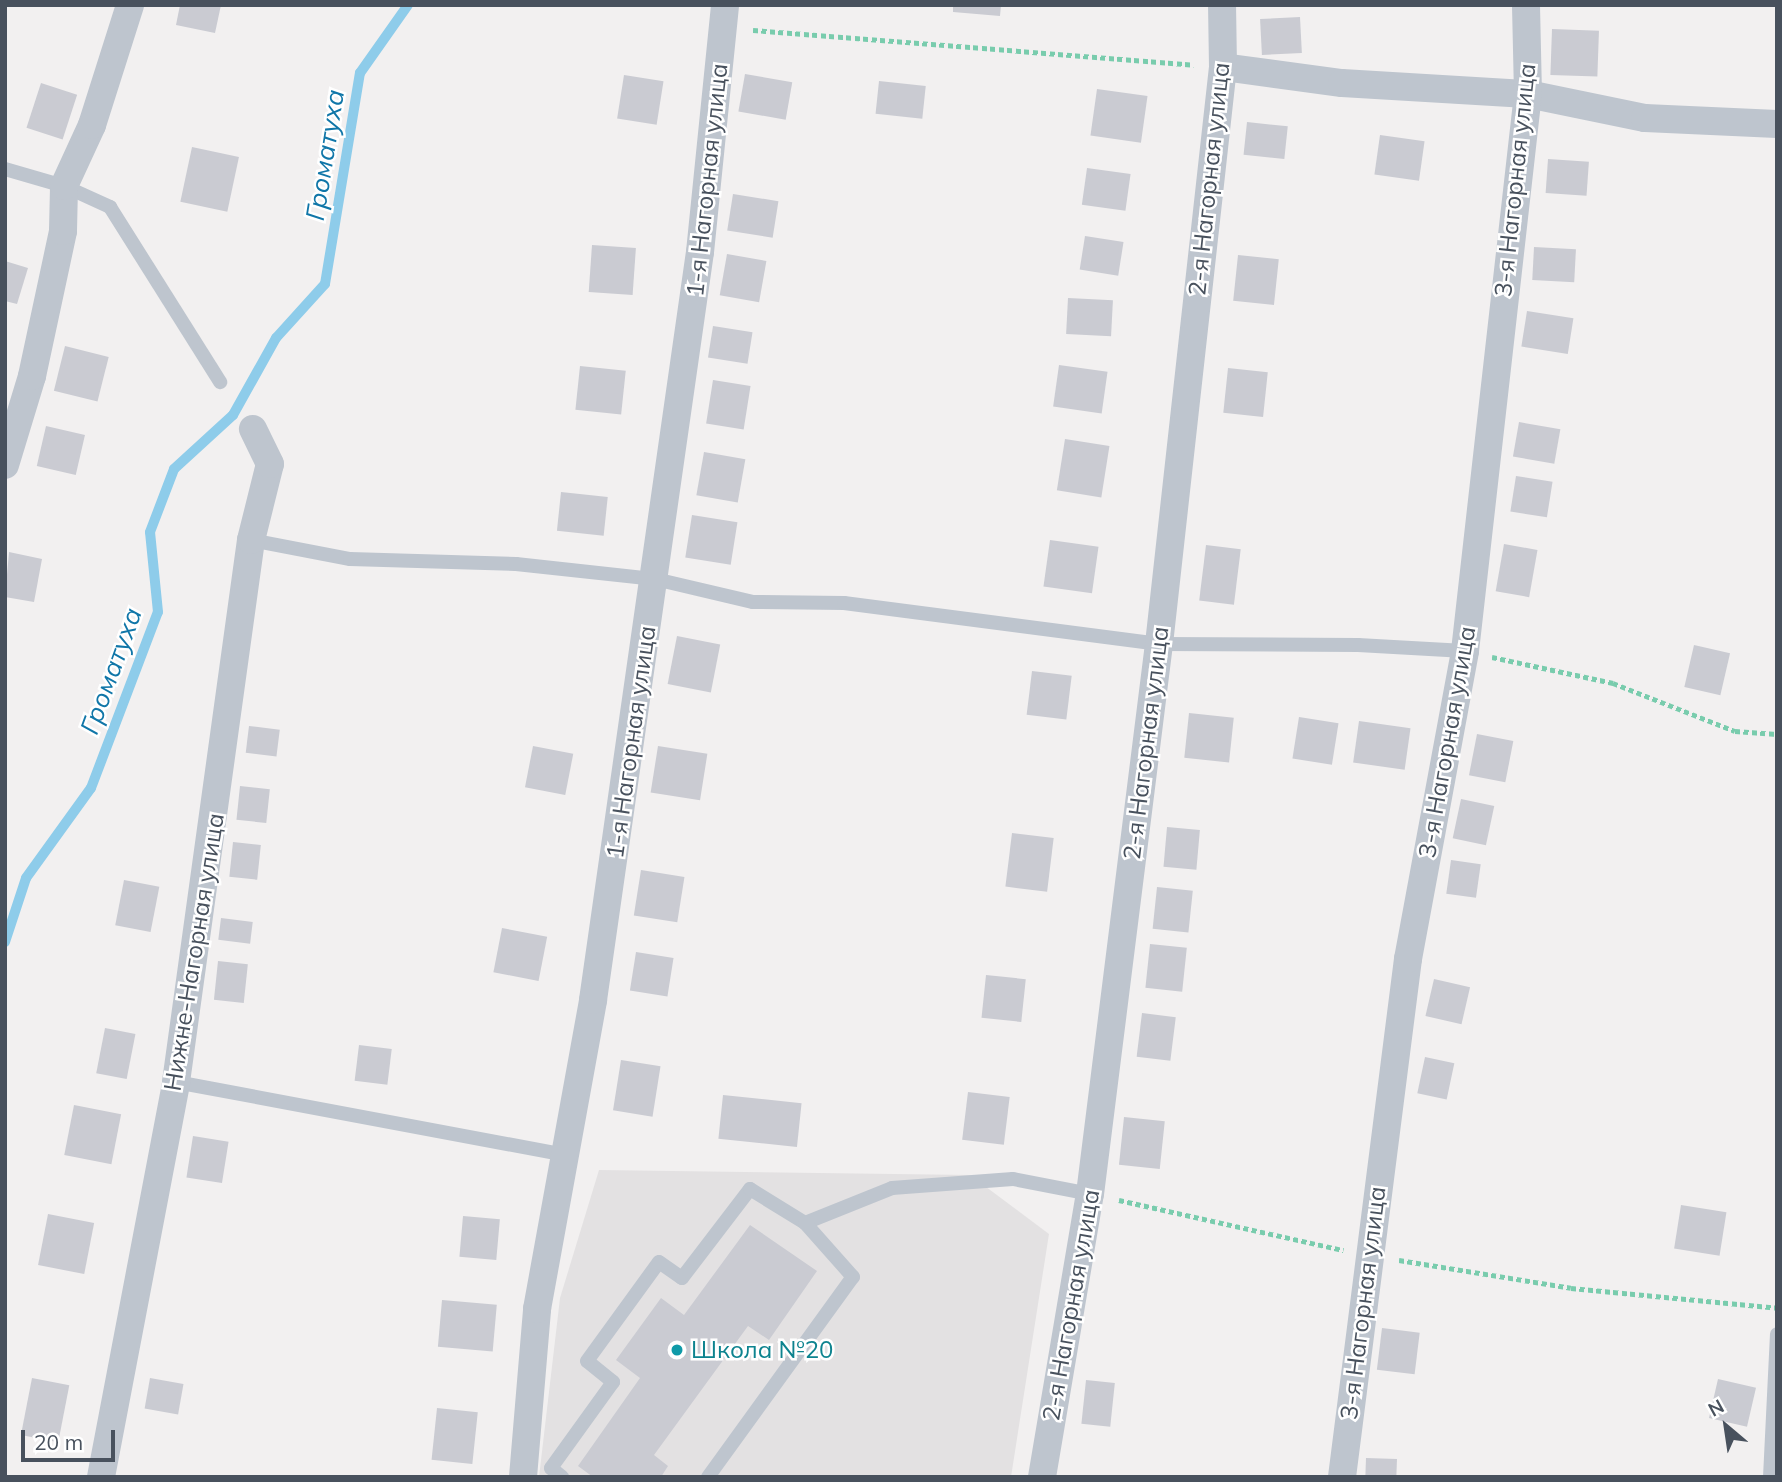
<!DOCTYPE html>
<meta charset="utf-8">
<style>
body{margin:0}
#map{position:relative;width:1782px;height:1482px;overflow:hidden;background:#f2f0f0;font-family:Mulish,sans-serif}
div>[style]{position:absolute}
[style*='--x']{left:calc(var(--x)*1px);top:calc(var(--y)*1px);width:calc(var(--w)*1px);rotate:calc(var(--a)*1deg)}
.education>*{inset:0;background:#e3e1e2}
.stream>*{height:10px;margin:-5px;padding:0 5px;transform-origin:5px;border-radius:5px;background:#8eccea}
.building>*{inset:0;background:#cacbd2;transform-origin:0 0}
.path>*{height:4.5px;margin-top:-2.25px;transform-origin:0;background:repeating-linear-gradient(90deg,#79ccad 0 5px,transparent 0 8.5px)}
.lane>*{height:14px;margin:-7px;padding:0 7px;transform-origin:7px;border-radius:7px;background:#bec5ce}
.street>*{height:28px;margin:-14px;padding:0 14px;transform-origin:14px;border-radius:14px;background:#bec5ce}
.dots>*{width:19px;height:19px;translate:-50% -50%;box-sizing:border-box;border:4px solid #fff;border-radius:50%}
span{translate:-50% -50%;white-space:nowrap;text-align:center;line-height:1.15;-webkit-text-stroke:5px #fff;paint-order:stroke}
.street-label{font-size:24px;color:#48515d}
.culture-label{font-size:24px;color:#0d838f}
.left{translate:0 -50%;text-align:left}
.water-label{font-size:26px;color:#1076a8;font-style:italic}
.frame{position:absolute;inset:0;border:7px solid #48515d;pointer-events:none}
.north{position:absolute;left:1691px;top:1391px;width:70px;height:70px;-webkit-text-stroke:5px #fff;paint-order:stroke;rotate:331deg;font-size:19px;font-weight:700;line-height:28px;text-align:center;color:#48515d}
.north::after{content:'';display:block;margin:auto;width:24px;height:32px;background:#48515d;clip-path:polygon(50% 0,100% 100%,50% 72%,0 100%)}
.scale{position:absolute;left:21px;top:1430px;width:94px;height:32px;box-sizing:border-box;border:4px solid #48515d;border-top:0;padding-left:9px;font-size:21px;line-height:24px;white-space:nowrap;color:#48515d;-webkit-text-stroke:5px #fff;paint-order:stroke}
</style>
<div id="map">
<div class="education">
<i style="clip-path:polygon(599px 1170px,970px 1175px,1049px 1234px,1011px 1477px,539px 1477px,560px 1298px)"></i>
</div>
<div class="stream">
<i style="--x:5;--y:942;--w:67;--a:-71.8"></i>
<i style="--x:26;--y:878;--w:111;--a:-54.2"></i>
<i style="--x:91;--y:788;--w:188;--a:-69.2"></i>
<i style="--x:158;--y:612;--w:80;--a:-95.7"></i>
<i style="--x:150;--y:532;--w:67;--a:-69.1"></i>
<i style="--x:174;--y:469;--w:80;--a:-42.5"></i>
<i style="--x:233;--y:415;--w:88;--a:-60.8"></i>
<i style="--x:276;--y:338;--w:73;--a:-47.8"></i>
<i style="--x:325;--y:284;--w:214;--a:-80.6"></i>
<i style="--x:360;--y:73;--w:83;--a:-54.8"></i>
</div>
<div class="building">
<i style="clip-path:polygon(180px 5px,221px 5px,215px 33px,176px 25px)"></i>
<i style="clip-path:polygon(953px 5px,1001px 5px,1000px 16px,953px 12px)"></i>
<i style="left:1300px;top:17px;width:36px;height:40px;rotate:87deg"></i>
<i style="left:1552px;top:29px;width:47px;height:46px;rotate:2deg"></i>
<i style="left:745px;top:74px;width:48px;height:38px;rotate:10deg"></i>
<i style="left:624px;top:75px;width:40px;height:44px;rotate:9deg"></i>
<i style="left:879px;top:81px;width:47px;height:33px;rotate:6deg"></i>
<i style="left:41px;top:83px;width:38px;height:47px;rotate:18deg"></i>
<i style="left:1097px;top:89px;width:51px;height:47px;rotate:8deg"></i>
<i style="left:1247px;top:122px;width:41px;height:33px;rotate:6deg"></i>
<i style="left:1380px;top:135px;width:45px;height:40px;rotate:8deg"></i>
<i style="left:192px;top:147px;width:48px;height:56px;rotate:12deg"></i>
<i style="left:1548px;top:159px;width:41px;height:34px;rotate:4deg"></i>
<i style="left:1087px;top:168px;width:44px;height:37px;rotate:8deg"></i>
<i style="left:733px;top:194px;width:46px;height:37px;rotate:9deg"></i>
<i style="left:1085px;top:236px;width:39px;height:34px;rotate:9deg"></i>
<i style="left:592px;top:245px;width:44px;height:47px;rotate:4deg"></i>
<i style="left:1534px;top:247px;width:42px;height:33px;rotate:3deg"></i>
<i style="left:727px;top:254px;width:40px;height:42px;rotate:10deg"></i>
<i style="left:1238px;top:255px;width:41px;height:46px;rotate:6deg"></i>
<i style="clip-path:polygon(5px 261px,28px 268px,17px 304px,5px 301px)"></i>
<i style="left:1068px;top:298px;width:45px;height:36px;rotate:3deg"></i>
<i style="left:1527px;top:311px;width:47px;height:36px;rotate:9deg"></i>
<i style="left:713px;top:326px;width:40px;height:32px;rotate:9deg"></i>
<i style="left:65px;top:346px;width:45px;height:46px;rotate:14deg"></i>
<i style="left:1059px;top:365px;width:49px;height:42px;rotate:8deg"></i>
<i style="left:580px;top:366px;width:46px;height:44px;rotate:6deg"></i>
<i style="left:1228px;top:368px;width:40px;height:45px;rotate:6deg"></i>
<i style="left:713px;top:380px;width:38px;height:44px;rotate:9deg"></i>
<i style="left:1519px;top:422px;width:42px;height:35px;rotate:10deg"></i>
<i style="left:46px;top:426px;width:40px;height:41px;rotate:13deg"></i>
<i style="left:1065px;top:439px;width:45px;height:52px;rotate:9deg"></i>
<i style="left:704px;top:452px;width:42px;height:44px;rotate:10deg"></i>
<i style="left:1516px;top:476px;width:37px;height:36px;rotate:9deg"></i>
<i style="left:561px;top:492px;width:47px;height:39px;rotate:6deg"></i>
<i style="left:692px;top:515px;width:46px;height:43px;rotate:9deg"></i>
<i style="left:1050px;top:540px;width:49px;height:47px;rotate:8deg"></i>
<i style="left:1504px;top:544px;width:34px;height:48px;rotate:10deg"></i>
<i style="left:1206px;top:545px;width:35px;height:56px;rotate:7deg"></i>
<i style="clip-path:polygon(9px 552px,42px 559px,34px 602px,5px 597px)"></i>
<i style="left:677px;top:636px;width:44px;height:49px;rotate:11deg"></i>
<i style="left:1694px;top:645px;width:37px;height:43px;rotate:13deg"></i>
<i style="left:1032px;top:671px;width:40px;height:44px;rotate:7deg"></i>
<i style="left:1189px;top:713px;width:45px;height:45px;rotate:6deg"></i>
<i style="left:1299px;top:717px;width:40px;height:42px;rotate:9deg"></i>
<i style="left:1359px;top:721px;width:52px;height:42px;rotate:8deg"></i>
<i style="left:249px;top:726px;width:31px;height:27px;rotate:7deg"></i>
<i style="left:1477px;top:734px;width:37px;height:42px;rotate:11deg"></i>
<i style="left:533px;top:746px;width:41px;height:42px;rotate:11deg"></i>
<i style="left:658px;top:746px;width:50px;height:47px;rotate:9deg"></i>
<i style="left:240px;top:786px;width:30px;height:34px;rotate:6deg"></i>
<i style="left:1461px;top:799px;width:34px;height:40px;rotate:12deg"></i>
<i style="left:1167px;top:827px;width:33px;height:40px;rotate:5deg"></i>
<i style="left:1012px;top:833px;width:42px;height:54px;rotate:7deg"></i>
<i style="left:233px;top:842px;width:28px;height:35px;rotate:6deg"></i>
<i style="left:1451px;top:860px;width:30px;height:34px;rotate:8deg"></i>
<i style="left:641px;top:870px;width:44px;height:46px;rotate:9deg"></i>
<i style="left:124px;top:880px;width:36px;height:46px;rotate:11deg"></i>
<i style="left:1157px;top:887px;width:36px;height:42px;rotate:6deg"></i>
<i style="left:221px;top:918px;width:32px;height:22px;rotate:7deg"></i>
<i style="left:502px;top:928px;width:46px;height:45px;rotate:11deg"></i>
<i style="left:1150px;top:944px;width:37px;height:44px;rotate:6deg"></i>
<i style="left:636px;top:952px;width:38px;height:39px;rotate:9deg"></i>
<i style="left:218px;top:961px;width:30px;height:39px;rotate:6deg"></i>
<i style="left:986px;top:975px;width:40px;height:43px;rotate:6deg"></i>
<i style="left:1434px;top:979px;width:37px;height:38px;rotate:13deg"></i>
<i style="left:1142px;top:1013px;width:34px;height:44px;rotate:7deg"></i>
<i style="left:105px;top:1028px;width:31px;height:46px;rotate:11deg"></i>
<i style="left:359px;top:1045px;width:33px;height:36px;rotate:7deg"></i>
<i style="left:1425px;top:1057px;width:30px;height:37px;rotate:12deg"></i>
<i style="left:621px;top:1060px;width:40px;height:51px;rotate:9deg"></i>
<i style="left:968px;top:1092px;width:42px;height:48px;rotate:7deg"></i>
<i style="left:723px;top:1095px;width:79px;height:44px;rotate:6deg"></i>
<i style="left:74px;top:1105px;width:48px;height:51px;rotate:11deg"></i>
<i style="left:1124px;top:1117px;width:41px;height:48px;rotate:6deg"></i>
<i style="left:193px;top:1136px;width:36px;height:42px;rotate:9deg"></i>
<i style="left:1681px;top:1205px;width:46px;height:44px;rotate:9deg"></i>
<i style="left:48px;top:1214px;width:47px;height:52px;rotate:11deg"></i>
<i style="left:463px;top:1216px;width:37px;height:41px;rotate:5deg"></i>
<i style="clip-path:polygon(750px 1225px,817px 1271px,769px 1340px,748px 1326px,654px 1455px,668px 1466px,661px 1477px,593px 1477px,578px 1466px,640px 1378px,616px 1360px,661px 1298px,684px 1315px)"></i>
<i style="left:442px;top:1300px;width:55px;height:47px;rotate:5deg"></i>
<i style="left:1382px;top:1328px;width:38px;height:42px;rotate:7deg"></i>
<i style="left:32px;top:1378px;width:38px;height:58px;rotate:11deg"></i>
<i style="left:150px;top:1378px;width:34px;height:31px;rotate:10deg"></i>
<i style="left:1718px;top:1379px;width:39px;height:40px;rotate:13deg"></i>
<i style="left:1086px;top:1380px;width:29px;height:44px;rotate:6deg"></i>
<i style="left:437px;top:1408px;width:41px;height:52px;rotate:6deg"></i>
<i style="left:1366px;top:1458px;width:31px;height:19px;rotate:2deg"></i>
</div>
<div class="path">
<i style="--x:753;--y:30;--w:442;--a:4.5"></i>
<i style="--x:1492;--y:657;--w:124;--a:12.1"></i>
<i style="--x:1613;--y:683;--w:131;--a:21.5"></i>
<i style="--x:1735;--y:731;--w:42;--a:4.1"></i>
<i style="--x:1119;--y:1200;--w:230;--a:12.6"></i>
<i style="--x:1399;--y:1260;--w:174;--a:9.2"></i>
<i style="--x:1571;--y:1288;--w:207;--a:5.5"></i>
</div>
<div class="lane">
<i style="--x:5;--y:169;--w:61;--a:16.1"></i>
<i style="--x:64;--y:186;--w:51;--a:24.5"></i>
<i style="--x:110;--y:207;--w:207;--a:57.8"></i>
<i style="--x:251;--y:540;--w:101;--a:10.9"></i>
<i style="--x:350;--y:559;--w:166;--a:1.7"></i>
<i style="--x:516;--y:564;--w:140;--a:6.2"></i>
<i style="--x:655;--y:579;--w:101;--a:13.2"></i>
<i style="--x:753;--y:602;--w:91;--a:0.6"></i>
<i style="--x:844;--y:603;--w:318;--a:7.4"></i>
<i style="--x:1159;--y:644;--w:199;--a:0.3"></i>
<i style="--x:1358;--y:645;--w:107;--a:3.2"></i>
<i style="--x:176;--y:1082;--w:396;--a:10.6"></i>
<i style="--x:562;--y:1477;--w:14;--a:-141"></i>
<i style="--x:551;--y:1468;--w:106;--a:-54.2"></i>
<i style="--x:613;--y:1382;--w:33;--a:-141"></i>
<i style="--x:587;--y:1361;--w:122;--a:-54"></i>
<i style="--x:659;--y:1262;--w:28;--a:35"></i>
<i style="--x:682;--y:1278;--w:112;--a:-52.6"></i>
<i style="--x:750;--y:1189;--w:65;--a:31.7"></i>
<i style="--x:805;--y:1223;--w:94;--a:-21.9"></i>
<i style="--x:892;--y:1188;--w:121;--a:-4.3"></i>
<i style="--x:1013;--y:1179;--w:78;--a:11"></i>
<i style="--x:708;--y:1477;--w:247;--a:-54.1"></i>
<i style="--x:853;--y:1277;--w:72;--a:-131.6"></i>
<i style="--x:1770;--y:1477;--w:143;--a:-87.2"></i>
</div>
<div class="street">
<i style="--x:1223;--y:67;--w:120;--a:7.7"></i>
<i style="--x:1342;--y:83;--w:186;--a:3.4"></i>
<i style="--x:1528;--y:94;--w:119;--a:11.6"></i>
<i style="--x:1645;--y:118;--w:132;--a:2.6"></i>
<i style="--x:5;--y:465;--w:93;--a:-73.1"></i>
<i style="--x:32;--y:376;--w:148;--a:-77.9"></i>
<i style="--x:63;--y:231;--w:45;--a:-88.7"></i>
<i style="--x:64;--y:186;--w:67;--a:-65.3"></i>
<i style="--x:92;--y:125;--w:126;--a:-72.4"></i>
<i style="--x:101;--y:1477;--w:402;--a:-79.2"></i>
<i style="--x:176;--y:1082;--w:547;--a:-82.12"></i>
<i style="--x:251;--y:540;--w:78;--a:-76"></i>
<i style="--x:270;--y:464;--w:39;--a:-116"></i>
<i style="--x:523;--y:1477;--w:169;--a:-85.2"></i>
<i style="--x:537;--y:1309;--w:314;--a:-79.7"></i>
<i style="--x:593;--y:1000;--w:756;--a:-81.86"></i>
<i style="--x:700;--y:252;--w:248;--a:-84.2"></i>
<i style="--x:1042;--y:1477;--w:287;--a:-80.4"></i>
<i style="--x:1090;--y:1194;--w:554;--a:-82.85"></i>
<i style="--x:1159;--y:644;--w:581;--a:-83.67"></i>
<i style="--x:1223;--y:67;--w:62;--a:-90.9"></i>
<i style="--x:1342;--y:1477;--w:522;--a:-82.74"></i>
<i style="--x:1408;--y:959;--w:313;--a:-79.5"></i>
<i style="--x:1465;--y:651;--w:561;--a:-83.55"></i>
<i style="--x:1528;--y:94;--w:89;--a:-91.3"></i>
</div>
<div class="dots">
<i style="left:677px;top:1350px;background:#0f9aa8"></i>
</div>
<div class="street-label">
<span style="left:1209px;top:179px;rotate:-84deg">2-я Нагорная улица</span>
<span style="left:707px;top:180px;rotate:-84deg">1-я Нагорная улица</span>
<span style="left:1515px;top:180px;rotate:-84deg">3-я Нагорная улица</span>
<span style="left:631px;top:742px;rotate:-82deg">1-я Нагорная улица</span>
<span style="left:1447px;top:742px;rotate:-80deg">3-я Нагорная улица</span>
<span style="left:1146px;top:743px;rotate:-83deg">2-я Нагорная улица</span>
<span style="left:194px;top:952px;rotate:-81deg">Нижне-Нагорная улица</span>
<span style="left:1363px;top:1303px;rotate:-83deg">3-я Нагорная улица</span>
<span style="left:1071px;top:1305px;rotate:-80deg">2-я Нагорная улица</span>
</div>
<div class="culture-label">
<span class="left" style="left:691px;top:1350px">Школа №20</span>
</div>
<div class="water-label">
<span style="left:325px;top:155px;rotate:-81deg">Громатуха</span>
<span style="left:111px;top:671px;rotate:-70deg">Громатуха</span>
</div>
<div class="frame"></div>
<div class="north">N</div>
<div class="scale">20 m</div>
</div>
